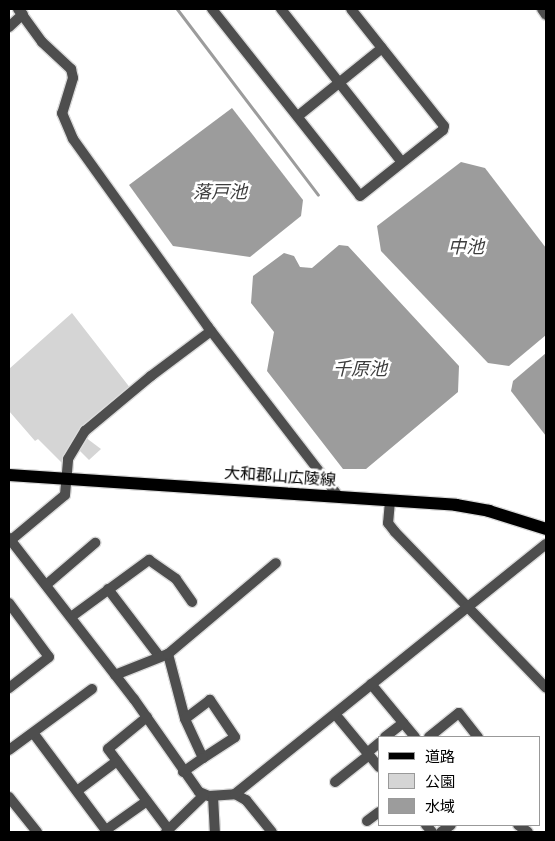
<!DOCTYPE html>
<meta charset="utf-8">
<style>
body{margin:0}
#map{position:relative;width:555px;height:841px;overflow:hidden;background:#fff;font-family:"Nunito Sans","Noto Sans JP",sans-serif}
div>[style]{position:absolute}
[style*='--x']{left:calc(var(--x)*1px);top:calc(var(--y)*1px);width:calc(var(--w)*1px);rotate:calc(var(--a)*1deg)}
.green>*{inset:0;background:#d5d5d5}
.water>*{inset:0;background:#9c9c9c}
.stream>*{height:3px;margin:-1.5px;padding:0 1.5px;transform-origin:1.5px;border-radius:1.5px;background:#9c9c9c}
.roads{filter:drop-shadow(1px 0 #dbdbdb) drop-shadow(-1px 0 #dbdbdb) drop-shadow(0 1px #dbdbdb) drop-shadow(0 -1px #dbdbdb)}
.minor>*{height:10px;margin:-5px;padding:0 5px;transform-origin:5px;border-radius:5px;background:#4e4e4e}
.major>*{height:12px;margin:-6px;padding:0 6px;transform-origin:6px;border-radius:6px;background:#000}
span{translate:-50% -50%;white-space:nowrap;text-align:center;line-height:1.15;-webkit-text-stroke:5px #fff;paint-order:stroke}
.street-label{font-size:16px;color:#000}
.water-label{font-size:18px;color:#3d3d3d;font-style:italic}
.frame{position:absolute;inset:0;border:10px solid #000;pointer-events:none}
.legend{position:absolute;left:378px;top:736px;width:162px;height:90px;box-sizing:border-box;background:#fff;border:1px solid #999;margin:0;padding:6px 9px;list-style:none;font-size:15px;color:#000}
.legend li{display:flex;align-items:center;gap:10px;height:25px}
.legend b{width:25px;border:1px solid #999}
</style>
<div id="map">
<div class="green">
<i style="clip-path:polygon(72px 313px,131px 389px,83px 430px,65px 466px,38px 439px,35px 441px,9px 411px,9px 369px)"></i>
<i style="clip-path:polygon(85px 437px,101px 449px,89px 460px,77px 448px)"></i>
</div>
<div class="water">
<i style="clip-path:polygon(232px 108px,303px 200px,301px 216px,250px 257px,173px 246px,129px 185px)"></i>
<i style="clip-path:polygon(461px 162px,485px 168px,546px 248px,546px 335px,509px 366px,488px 363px,381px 251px,377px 226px)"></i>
<i style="clip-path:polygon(339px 245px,348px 246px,459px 366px,458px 392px,366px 469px,343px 469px,267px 371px,274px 332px,251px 303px,253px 276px,284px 253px,294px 256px,300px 267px,312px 268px)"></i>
<i style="clip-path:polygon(546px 353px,546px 436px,511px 391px,513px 381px)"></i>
</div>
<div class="stream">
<i style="--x:177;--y:9;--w:233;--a:52.8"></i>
</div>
<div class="roads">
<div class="minor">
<i style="--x:18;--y:9;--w:41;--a:54"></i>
<i style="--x:42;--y:42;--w:40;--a:43"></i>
<i style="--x:71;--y:69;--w:9;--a:77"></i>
<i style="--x:73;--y:78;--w:37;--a:107"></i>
<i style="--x:62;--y:113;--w:28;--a:67"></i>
<i style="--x:73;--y:139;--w:231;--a:54.3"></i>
<i style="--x:208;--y:327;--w:215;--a:52.4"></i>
<i style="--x:212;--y:9;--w:238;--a:51.6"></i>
<i style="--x:360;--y:196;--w:106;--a:-38.5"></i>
<i style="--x:443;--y:130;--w:4;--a:-76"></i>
<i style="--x:444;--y:126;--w:149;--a:-128.5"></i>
<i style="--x:281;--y:9;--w:195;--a:51.7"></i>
<i style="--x:542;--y:9;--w:7;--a:56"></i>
<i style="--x:9;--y:27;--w:19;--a:-43"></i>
<i style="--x:298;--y:116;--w:108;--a:-39"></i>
<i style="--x:390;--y:501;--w:22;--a:95"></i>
<i style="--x:388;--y:523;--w:11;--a:52"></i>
<i style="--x:395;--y:532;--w:217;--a:45.9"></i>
<i style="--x:9;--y:538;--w:204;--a:52.2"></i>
<i style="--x:134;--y:699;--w:113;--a:55"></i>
<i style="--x:199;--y:792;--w:11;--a:22"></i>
<i style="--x:209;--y:796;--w:26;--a:-4"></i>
<i style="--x:235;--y:794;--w:13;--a:29"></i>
<i style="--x:246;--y:800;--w:41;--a:50.9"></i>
<i style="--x:11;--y:540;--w:70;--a:-39.8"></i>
<i style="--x:65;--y:495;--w:36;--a:-85"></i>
<i style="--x:68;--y:459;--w:33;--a:-59"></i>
<i style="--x:85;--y:431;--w:86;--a:-39.8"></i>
<i style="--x:151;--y:376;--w:75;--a:-36.9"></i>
<i style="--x:46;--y:585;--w:65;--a:-40.6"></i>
<i style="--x:108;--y:589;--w:84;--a:52.7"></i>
<i style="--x:9;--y:603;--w:67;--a:53.5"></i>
<i style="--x:49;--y:657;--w:51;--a:142.2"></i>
<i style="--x:71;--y:617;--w:97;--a:-36.2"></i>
<i style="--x:149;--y:560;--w:33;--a:35"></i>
<i style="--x:176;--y:579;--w:28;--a:55"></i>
<i style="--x:168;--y:654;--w:67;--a:75.3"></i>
<i style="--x:185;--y:719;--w:43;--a:65.2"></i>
<i style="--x:203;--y:758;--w:38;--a:-33"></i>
<i style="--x:235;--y:737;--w:45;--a:-124"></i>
<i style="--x:210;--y:700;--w:31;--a:143"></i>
<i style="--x:115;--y:675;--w:57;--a:-21.6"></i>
<i style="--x:168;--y:654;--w:141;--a:-40.1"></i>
<i style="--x:371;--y:684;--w:69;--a:50.3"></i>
<i style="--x:335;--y:714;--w:69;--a:50.3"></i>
<i style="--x:147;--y:717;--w:50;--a:140.6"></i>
<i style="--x:108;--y:749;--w:100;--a:53.1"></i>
<i style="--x:34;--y:734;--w:122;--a:53.3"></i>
<i style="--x:385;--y:737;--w:23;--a:-38"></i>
<i style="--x:429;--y:737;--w:38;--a:-39"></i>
<i style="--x:459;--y:713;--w:31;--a:52"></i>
<i style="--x:9;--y:750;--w:103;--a:-36.3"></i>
<i style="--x:367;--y:753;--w:16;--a:-40"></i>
<i style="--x:183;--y:772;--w:24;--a:-35"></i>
<i style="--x:335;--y:782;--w:43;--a:-38.5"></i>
<i style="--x:77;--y:791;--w:50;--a:-36.9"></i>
<i style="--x:235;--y:794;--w:399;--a:-38.8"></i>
<i style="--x:213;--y:796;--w:36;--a:87"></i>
<i style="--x:9;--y:797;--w:45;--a:51.3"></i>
<i style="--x:367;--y:821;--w:15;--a:-37"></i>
<i style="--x:426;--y:825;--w:9;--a:49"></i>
<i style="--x:518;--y:825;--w:12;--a:35"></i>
<i style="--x:106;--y:830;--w:50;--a:-35.3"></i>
<i style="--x:166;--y:832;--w:53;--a:-44.2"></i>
<i style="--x:441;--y:832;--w:12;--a:-35"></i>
</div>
<div class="major">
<i style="--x:9;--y:475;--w:448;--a:3.8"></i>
<i style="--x:456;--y:505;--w:34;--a:10"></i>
<i style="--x:489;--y:511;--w:60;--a:17.5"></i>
</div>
</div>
<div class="street-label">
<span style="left:280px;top:477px;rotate:4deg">大和郡山広陵線</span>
</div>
<div class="water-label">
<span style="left:220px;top:192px">落戸池</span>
<span style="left:466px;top:247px">中池</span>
<span style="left:360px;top:369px">千原池</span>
</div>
<div class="frame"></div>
<ul class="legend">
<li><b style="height:6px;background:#000"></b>道路</li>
<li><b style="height:14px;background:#d5d5d5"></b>公園</li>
<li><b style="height:14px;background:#9c9c9c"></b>水域</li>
</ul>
</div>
